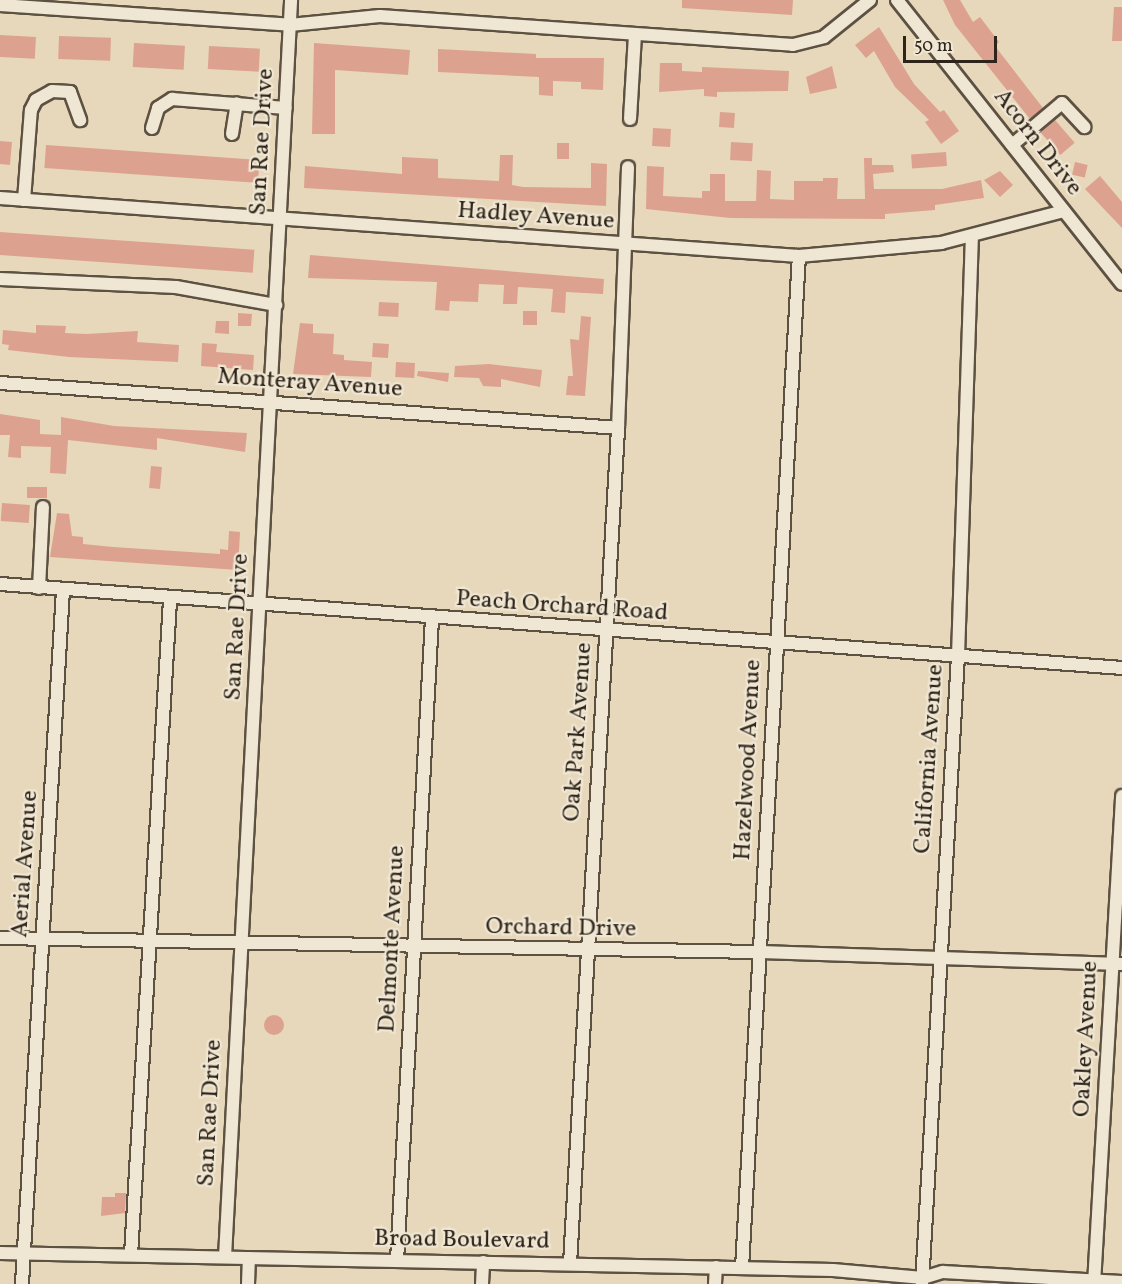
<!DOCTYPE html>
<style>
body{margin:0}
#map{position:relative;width:1122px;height:1284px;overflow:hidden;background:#e7d8bb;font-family:Vollkorn,serif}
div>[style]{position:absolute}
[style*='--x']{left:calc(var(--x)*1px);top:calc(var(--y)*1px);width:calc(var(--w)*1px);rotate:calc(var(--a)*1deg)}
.building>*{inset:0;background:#dca28f;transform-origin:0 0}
.round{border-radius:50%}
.roads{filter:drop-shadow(2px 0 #5d5142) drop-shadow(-2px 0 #5d5142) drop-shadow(0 2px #5d5142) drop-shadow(0 -2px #5d5142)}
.minor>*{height:12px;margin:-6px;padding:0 6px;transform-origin:6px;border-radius:6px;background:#efe6d3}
span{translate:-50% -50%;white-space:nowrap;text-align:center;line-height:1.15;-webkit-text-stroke:4.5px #efe6d3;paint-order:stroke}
.street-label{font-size:24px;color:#2f2419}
.scale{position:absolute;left:903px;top:36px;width:94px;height:27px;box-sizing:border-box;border:3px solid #2f2419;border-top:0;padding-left:8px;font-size:18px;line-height:21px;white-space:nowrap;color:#2f2419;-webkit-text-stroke:4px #efe6d3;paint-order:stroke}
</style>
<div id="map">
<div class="building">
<i style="clip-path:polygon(682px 0,793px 0,792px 15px,682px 8px)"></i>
<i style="clip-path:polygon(943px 0,960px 0,973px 22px,980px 17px,999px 42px,995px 46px,1043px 108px,1030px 119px,955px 25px)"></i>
<i style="clip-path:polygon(1114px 7px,1122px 7px,1122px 41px,1112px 41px)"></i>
<i style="clip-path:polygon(879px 27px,914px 84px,940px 112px,944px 110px,959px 131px,941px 144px,925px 122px,929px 120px,895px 87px,874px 51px,866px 58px,855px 45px)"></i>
<i style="left:0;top:35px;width:36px;height:22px;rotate:3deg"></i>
<i style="left:59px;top:36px;width:52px;height:23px;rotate:2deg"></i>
<i style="left:134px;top:43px;width:51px;height:24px;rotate:3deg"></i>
<i style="clip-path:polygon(314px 43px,410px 50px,408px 75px,335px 70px,335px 134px,312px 134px)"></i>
<i style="left:209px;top:46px;width:51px;height:23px;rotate:3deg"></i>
<i style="clip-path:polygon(438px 49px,536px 54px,536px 58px,604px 58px,603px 90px,581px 89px,581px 82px,553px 81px,553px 96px,539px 95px,539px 77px,438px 72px)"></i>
<i style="clip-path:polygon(660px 63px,682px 63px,682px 71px,702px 72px,702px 67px,789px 71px,788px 91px,717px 92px,717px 97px,704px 96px,704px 89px,659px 92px)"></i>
<i style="clip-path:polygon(832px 66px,837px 88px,810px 94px,806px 77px)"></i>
<i style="left:720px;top:112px;width:15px;height:15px;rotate:4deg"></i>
<i style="left:1055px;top:120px;width:30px;height:19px;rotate:49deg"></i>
<i style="left:653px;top:128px;width:18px;height:18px;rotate:3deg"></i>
<i style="left:0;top:141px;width:12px;height:23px;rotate:5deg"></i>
<i style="left:731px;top:142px;width:22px;height:18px;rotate:3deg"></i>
<i style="left:557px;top:143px;width:12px;height:16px"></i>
<i style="left:46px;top:145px;width:214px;height:23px;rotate:4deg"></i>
<i style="left:946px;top:152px;width:14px;height:35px;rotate:86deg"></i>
<i style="clip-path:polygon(500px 155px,513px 155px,512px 185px,523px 187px,591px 188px,591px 163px,607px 164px,606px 206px,304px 188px,305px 166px,402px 174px,402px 157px,438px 159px,438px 178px,499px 181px)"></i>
<i style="clip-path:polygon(864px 158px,872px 158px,872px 165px,893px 165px,894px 172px,873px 174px,874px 189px,942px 189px,981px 180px,984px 198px,935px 205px,935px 210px,885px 214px,885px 219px,730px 218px,646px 209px,647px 166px,664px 167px,663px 196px,702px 198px,702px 191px,710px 191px,710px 174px,725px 174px,725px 201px,756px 201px,757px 170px,771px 171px,770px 199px,794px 200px,794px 181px,823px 181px,823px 178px,838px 178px,837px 199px,865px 199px)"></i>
<i style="left:1075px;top:162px;width:13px;height:13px;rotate:13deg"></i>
<i style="clip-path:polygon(1000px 171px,1013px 185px,1000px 197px,984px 180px)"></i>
<i style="clip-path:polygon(1100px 176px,1122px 202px,1122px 228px,1085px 189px)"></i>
<i style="left:0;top:232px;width:255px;height:23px;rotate:4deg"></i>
<i style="clip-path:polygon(310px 255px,604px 279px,603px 294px,566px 292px,565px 313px,551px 312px,553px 289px,518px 287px,517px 304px,503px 304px,504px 285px,479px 284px,478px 302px,450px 301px,449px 311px,435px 310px,437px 282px,308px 278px)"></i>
<i style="left:379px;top:302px;width:20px;height:14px;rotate:3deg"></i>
<i style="left:523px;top:311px;width:14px;height:14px"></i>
<i style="clip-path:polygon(238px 313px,252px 314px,251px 326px,238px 326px)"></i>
<i style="clip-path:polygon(581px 316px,591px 317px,585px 396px,566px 395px,568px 376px,573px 376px,570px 339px,579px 340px)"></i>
<i style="clip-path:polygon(216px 321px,229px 321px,229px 334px,215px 333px)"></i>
<i style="clip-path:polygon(300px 323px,313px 324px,313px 333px,334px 334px,333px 354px,344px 355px,344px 360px,372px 362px,371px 377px,293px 374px)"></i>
<i style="clip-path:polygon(36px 325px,66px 326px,65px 333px,86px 334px,138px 331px,137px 342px,179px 345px,178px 362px,69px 357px,8px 350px,9px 345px,2px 344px,3px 330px,36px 333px)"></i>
<i style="clip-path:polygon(202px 343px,217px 344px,216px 352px,254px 355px,253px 370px,201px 366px)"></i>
<i style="left:373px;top:343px;width:16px;height:14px;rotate:4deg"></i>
<i style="left:396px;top:362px;width:19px;height:15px;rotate:3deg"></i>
<i style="clip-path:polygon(489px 364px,542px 370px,540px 387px,501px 379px,501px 387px,483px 386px,479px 378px,454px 377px,455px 366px)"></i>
<i style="clip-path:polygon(418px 371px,449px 373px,448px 382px,417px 376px)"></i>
<i style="clip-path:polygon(0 414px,40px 420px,40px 434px,61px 435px,61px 417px,114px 426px,247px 433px,245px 452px,157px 438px,157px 450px,68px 440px,66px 474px,50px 473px,51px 447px,21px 446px,21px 458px,8px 457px,10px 435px,0 435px)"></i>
<i style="left:151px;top:466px;width:11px;height:22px;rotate:5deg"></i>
<i style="left:27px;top:487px;width:20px;height:11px"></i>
<i style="left:2px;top:503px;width:28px;height:18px;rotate:4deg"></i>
<i style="clip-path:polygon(57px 513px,69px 514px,72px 536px,83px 537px,83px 544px,113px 547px,220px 554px,220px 549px,228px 550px,229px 531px,240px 532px,238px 570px,50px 557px)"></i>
<i class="round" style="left:264px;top:1015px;width:20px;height:20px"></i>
<i style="clip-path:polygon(115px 1193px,126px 1193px,125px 1213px,101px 1216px,102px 1197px,115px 1197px)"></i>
</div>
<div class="roads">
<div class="minor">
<i style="--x:897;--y:0;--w:362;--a:51.6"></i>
<i style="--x:0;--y:5;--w:291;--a:3.9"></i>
<i style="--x:290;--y:25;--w:90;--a:-5.7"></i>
<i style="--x:380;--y:16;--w:414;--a:4"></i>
<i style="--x:793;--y:45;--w:32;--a:-14"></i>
<i style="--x:824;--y:37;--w:59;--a:-38.8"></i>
<i style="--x:630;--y:119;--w:85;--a:-86.6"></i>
<i style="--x:152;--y:128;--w:21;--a:-73"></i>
<i style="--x:158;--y:108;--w:17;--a:-33"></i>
<i style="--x:172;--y:99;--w:114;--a:4.5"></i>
<i style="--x:232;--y:134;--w:31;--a:-81"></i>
<i style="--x:1012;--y:145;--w:65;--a:-40"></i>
<i style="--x:1062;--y:103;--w:33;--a:47"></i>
<i style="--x:0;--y:198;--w:801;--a:4.15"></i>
<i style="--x:799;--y:256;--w:143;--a:-5.2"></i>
<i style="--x:941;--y:243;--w:127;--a:-14.6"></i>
<i style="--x:24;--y:200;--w:90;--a:-85.6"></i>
<i style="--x:31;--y:110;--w:11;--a:-63"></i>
<i style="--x:36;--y:100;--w:18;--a:-29"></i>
<i style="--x:52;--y:91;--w:18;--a:3"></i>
<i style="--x:70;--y:92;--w:30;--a:70"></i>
<i style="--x:0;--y:279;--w:176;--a:2.6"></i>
<i style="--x:176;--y:287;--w:102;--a:10.2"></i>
<i style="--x:0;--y:383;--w:620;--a:4.16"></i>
<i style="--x:0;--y:584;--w:1125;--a:4.28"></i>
<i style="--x:39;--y:588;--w:81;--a:-87.2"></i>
<i style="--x:0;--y:938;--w:759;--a:1.06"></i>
<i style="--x:759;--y:952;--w:363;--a:1.9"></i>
<i style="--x:0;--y:1253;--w:833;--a:1.17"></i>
<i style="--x:833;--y:1270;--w:90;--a:5.1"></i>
<i style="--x:923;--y:1278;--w:21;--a:-17"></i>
<i style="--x:943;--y:1272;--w:179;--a:3.2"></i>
<i style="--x:131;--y:1255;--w:656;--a:-86.59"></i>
<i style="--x:225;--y:1257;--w:1259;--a:-86.99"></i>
<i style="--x:397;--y:1261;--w:644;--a:-86.88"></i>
<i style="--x:570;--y:1264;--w:837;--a:-86.71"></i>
<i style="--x:618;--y:428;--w:261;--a:-87.8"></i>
<i style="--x:742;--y:1268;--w:1014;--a:-86.78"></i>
<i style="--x:22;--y:1284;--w:695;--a:-86.62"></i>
<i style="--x:248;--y:1284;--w:26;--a:-88"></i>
<i style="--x:482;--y:1284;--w:22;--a:-87"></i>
<i style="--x:715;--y:1284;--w:17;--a:-87"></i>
<i style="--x:922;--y:1284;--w:629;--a:-86.72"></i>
<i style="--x:958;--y:656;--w:419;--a:-88.1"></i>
<i style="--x:1094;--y:1284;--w:489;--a:-86.7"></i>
</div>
</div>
<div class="street-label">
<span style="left:263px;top:142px;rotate:-87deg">San Rae Drive</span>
<span style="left:1037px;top:143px;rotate:52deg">Acorn Drive</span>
<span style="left:536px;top:217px;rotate:4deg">Hadley Avenue</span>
<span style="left:310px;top:384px;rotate:4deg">Monteray Avenue</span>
<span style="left:562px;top:607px;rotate:4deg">Peach Orchard Road</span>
<span style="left:238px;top:627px;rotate:-87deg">San Rae Drive</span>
<span style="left:579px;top:732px;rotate:-86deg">Oak Park Avenue</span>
<span style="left:930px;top:759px;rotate:-86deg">California Avenue</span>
<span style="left:749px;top:760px;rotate:-87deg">Hazelwood Avenue</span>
<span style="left:26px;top:864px;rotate:-86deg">Aerial Avenue</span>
<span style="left:561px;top:929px;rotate:1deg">Orchard Drive</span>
<span style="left:393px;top:939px;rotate:-87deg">Delmonte Avenue</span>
<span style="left:1087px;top:1039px;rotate:-87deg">Oakley Avenue</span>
<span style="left:211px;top:1113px;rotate:-87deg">San Rae Drive</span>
<span style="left:462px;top:1241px;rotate:1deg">Broad Boulevard</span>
</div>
<div class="scale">50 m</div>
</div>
